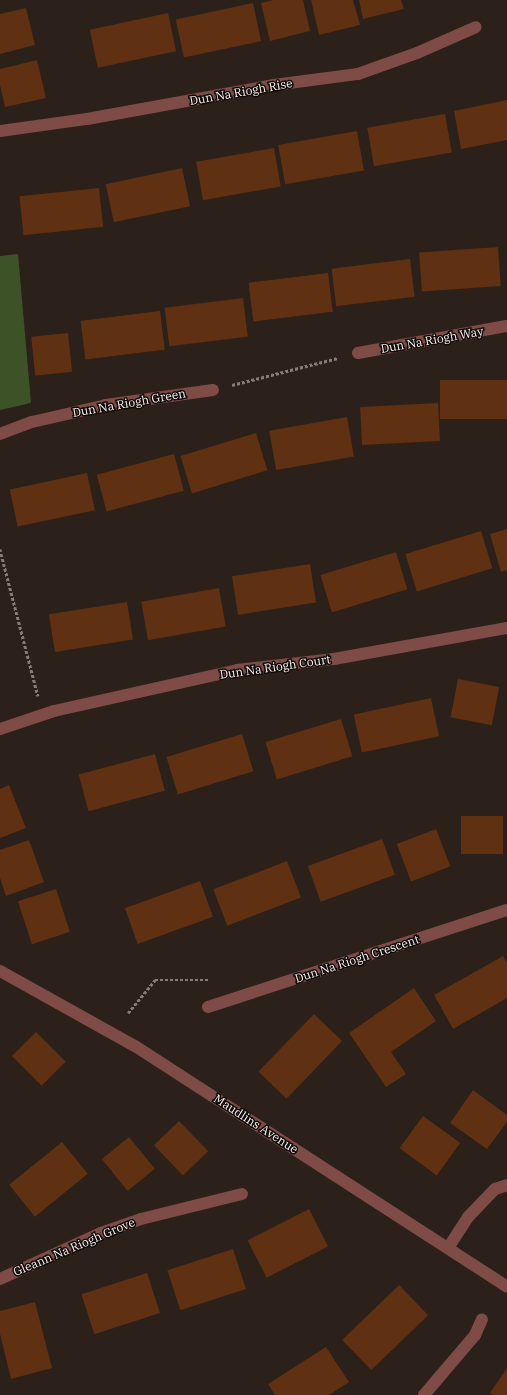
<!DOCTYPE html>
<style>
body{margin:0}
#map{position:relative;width:507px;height:1395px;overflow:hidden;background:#2b201a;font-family:"IBM Plex Serif",serif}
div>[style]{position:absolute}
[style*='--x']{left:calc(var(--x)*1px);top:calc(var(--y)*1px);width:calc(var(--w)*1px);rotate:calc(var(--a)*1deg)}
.green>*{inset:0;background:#3d5226}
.building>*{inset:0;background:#5f3011;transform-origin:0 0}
.path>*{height:2.5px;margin-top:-1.25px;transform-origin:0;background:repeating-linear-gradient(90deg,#867d78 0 3px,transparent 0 5px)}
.minor>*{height:12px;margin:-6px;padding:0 6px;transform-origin:6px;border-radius:6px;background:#7f4b47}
span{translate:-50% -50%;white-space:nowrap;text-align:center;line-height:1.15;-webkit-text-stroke:3px #100b09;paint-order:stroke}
.street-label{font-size:12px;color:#f9f1ed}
</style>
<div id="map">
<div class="green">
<i style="clip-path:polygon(18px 254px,31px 403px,0 410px,0 256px)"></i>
</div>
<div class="building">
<i style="clip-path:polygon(273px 0,303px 0,310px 31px,270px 41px,261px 3px)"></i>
<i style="clip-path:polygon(311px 0,353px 0,360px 25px,319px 35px)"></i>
<i style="clip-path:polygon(359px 0,401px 0,404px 9px,363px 19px)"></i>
<i style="left:253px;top:3px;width:39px;height:79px;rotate:78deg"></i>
<i style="clip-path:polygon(26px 8px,35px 45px,0 54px,0 14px)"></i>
<i style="left:168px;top:13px;width:39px;height:80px;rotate:78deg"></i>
<i style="clip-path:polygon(37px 60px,46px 98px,5px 107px,0 85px,0 69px)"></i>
<i style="clip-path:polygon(507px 100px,507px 140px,461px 149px,454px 111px)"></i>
<i style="left:445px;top:114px;width:39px;height:79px;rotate:80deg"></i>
<i style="left:357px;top:131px;width:40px;height:80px;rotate:80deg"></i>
<i style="left:274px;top:148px;width:39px;height:79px;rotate:80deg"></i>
<i style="left:182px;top:168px;width:39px;height:78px;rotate:78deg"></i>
<i style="left:99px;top:188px;width:39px;height:80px;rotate:84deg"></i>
<i style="left:498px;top:247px;width:39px;height:79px;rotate:86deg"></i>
<i style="left:410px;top:259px;width:38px;height:79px;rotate:83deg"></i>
<i style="left:328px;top:273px;width:39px;height:80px;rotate:83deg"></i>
<i style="left:243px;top:298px;width:39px;height:79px;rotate:83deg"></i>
<i style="left:160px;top:311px;width:39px;height:80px;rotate:83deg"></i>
<i style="left:68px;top:333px;width:39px;height:37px;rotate:84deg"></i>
<i style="left:507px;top:380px;width:39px;height:67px;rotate:90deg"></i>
<i style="left:438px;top:403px;width:38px;height:78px;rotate:87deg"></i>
<i style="left:347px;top:417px;width:40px;height:79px;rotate:80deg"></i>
<i style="left:256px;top:433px;width:39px;height:79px;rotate:73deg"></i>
<i style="left:174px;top:454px;width:38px;height:80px;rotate:75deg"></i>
<i style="left:87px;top:473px;width:38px;height:79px;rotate:78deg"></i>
<i style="clip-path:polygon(507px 529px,507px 570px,501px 572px,490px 534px)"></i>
<i style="left:481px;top:531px;width:39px;height:79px;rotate:73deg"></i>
<i style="left:396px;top:552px;width:39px;height:79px;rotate:73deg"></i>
<i style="left:310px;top:564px;width:39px;height:79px;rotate:81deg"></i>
<i style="left:219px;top:588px;width:39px;height:79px;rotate:80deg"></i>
<i style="left:127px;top:602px;width:38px;height:79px;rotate:81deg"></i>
<i style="left:458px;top:679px;width:42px;height:39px;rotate:11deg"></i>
<i style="left:431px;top:698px;width:39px;height:79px;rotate:78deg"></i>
<i style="left:341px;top:719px;width:39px;height:79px;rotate:73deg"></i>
<i style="left:242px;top:734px;width:39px;height:79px;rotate:73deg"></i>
<i style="left:155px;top:754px;width:38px;height:79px;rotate:75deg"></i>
<i style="clip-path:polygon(9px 785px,26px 828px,0 838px,0 789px)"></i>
<i style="left:461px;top:816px;width:42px;height:38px"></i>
<i style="left:436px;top:829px;width:40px;height:42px;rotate:69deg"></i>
<i style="left:382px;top:839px;width:38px;height:79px;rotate:70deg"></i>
<i style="clip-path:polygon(29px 840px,44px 882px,6px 896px,0 878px,0 850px)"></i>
<i style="left:287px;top:861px;width:39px;height:79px;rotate:69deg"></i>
<i style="left:200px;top:881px;width:38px;height:80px;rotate:70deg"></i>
<i style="left:56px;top:889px;width:45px;height:40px;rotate:72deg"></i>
<i style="clip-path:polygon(503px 956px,507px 963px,507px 998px,453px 1029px,434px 995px)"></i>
<i style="clip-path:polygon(414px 988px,436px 1021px,391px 1052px,406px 1074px,386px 1087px,349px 1033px)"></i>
<i style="left:314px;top:1014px;width:39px;height:80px;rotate:44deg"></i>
<i style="left:36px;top:1032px;width:42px;height:34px;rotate:45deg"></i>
<i style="clip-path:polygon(473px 1090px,507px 1115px,507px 1122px,487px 1149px,450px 1123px)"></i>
<i style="left:423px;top:1116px;width:46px;height:40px;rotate:36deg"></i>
<i style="left:179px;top:1121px;width:42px;height:35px;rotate:46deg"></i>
<i style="left:129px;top:1137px;width:41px;height:35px;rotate:51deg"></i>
<i style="left:62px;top:1142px;width:41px;height:68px;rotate:51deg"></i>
<i style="left:309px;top:1209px;width:42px;height:69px;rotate:63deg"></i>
<i style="left:233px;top:1249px;width:42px;height:69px;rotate:72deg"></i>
<i style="left:147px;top:1273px;width:42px;height:69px;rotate:72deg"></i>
<i style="left:399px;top:1285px;width:42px;height:79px;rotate:46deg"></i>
<i style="clip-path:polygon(35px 1302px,52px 1368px,11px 1379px,0 1334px,0 1311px)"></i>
<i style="clip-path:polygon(326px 1347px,349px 1382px,329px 1395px,275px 1395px,268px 1384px)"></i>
<i style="clip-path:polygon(507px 1368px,507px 1395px,493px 1395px,490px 1393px)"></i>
</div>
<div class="path">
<i style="--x:232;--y:385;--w:109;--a:-14.3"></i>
<i style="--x:0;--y:549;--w:152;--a:75.5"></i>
<i style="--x:128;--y:1013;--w:43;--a:-50.7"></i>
<i style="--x:155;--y:980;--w:54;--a:0"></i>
</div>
<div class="minor">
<i style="--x:0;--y:131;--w:88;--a:-7.9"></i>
<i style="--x:87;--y:119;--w:190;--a:-10.3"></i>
<i style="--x:274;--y:85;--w:85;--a:-7.5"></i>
<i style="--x:358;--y:74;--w:63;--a:-19.6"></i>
<i style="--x:417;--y:53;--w:64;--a:-23.8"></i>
<i style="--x:358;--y:353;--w:151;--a:-10.3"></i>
<i style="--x:0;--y:434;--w:34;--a:-21"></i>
<i style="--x:32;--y:422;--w:76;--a:-12.9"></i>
<i style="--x:106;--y:405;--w:108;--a:-8"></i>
<i style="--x:0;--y:729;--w:57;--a:-18.4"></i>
<i style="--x:54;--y:711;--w:188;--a:-12.6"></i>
<i style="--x:237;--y:670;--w:98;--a:-6.5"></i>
<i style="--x:334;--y:659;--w:176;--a:-10.2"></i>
<i style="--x:0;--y:971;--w:154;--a:29.1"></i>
<i style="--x:135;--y:1046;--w:443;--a:32.9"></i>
<i style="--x:208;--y:1007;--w:314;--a:-18"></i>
<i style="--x:448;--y:1248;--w:37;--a:-57"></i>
<i style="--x:468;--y:1217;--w:39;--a:-46"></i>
<i style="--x:495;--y:1189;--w:13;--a:-18"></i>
<i style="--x:0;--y:1279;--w:111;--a:-24.5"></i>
<i style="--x:101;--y:1233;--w:42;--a:-19.3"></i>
<i style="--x:141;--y:1219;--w:104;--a:-13.9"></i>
<i style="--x:424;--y:1395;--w:79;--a:-49.6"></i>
<i style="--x:475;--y:1335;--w:17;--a:-66"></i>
</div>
<div class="street-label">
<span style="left:241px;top:92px;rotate:-10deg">Dun Na Riogh Rise</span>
<span style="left:432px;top:340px;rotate:-10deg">Dun Na Riogh Way</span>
<span style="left:129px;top:403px;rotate:-10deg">Dun Na Riogh Green</span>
<span style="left:275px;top:667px;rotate:-8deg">Dun Na Riogh Court</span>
<span style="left:357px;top:959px;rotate:-18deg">Dun Na Riogh Crescent</span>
<span style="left:256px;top:1124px;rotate:33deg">Maudlins Avenue</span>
<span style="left:74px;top:1247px;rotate:-23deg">Gleann Na Riogh Grove</span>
</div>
</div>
